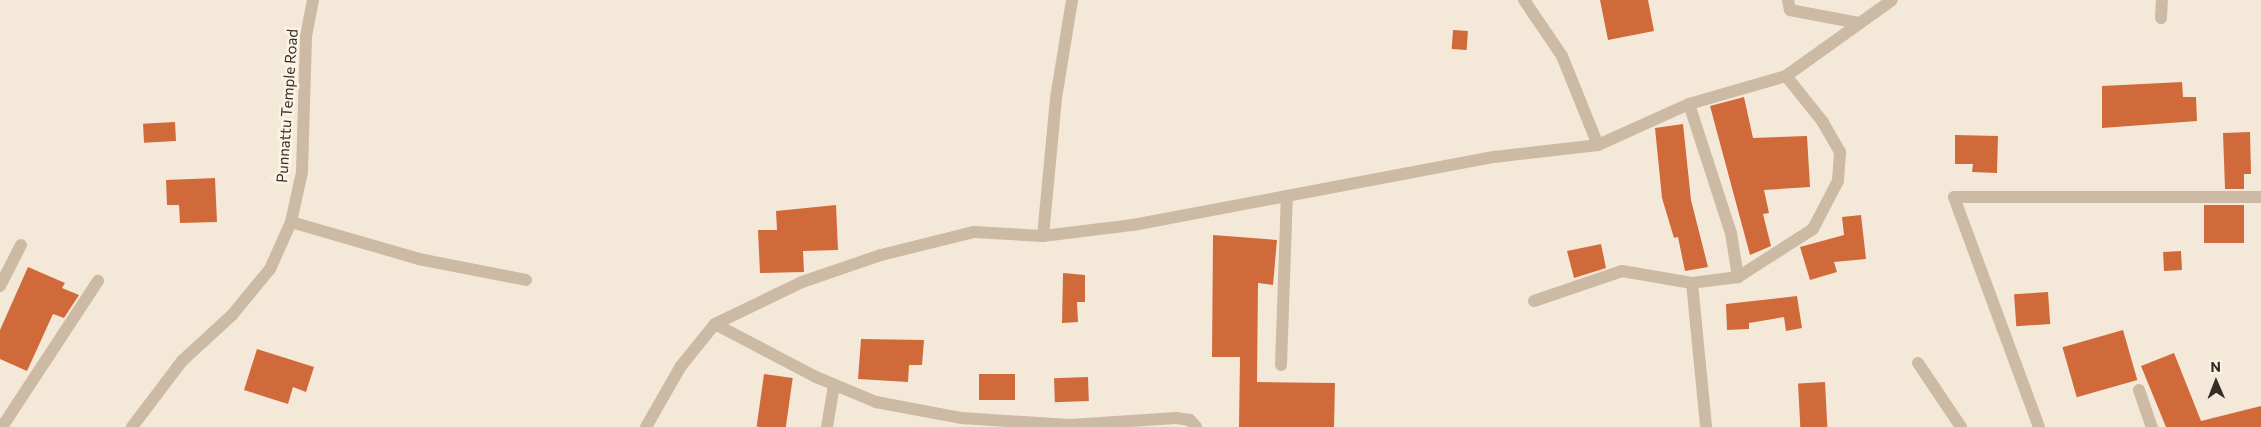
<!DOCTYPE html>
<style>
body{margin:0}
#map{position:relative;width:2261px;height:427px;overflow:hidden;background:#f4e9d9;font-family:Commissioner,sans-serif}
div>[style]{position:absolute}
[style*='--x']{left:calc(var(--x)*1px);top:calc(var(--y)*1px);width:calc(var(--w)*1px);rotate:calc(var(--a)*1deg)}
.building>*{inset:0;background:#d16a3a;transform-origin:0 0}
.minor>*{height:12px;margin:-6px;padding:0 6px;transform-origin:6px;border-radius:6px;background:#cdbaa4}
span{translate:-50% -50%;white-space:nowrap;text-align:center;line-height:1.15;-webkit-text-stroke:5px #fbf3e6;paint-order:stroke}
.street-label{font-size:15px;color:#372d26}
.north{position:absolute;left:2191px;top:357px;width:50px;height:50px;-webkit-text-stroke:4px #fbf3e6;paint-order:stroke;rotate:359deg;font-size:14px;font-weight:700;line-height:20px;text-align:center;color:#372d26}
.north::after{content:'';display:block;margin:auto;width:18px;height:22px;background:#372d26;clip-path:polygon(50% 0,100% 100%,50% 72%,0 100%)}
</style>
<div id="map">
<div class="building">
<i style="clip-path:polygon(1600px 0,1648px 0,1654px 31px,1608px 40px)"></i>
<i style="left:1453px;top:30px;width:15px;height:19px;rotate:4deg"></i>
<i style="clip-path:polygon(2182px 82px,2183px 97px,2196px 97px,2197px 121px,2102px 128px,2102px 86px)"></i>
<i style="clip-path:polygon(1744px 97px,1753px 138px,1807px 136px,1810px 187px,1764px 190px,1769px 213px,1763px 214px,1771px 246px,1750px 255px,1710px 106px)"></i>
<i style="left:175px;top:122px;width:19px;height:32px;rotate:87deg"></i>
<i style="clip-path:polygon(1683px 124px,1691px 200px,1708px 267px,1685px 271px,1678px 237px,1674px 238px,1662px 198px,1655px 128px)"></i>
<i style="clip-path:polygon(2250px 132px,2251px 174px,2244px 174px,2244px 189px,2225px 189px,2223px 133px)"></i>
<i style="clip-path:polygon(1955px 135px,1998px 136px,1997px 173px,1972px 172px,1973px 164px,1955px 164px)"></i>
<i style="clip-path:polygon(215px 178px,217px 222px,180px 223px,179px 205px,167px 205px,166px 180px)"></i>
<i style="clip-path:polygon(836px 205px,838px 250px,803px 251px,804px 272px,760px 273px,758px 230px,777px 230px,776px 211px)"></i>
<i style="left:2204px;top:205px;width:40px;height:38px"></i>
<i style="clip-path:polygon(1861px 215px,1866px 259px,1834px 262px,1837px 272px,1810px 280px,1800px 247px,1844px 235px,1842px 217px)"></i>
<i style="clip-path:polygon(1213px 235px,1277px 240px,1273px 285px,1258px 283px,1257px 382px,1335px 383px,1334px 427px,1239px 427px,1240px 357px,1212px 357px)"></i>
<i style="clip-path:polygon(1601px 244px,1606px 268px,1574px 278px,1567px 251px)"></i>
<i style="left:2181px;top:251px;width:19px;height:18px;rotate:87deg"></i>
<i style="clip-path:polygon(28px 267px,65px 283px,62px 288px,79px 295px,64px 318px,53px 314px,27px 371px,0 359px,0 330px)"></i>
<i style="clip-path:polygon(1063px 273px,1085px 275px,1085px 302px,1077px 302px,1078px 322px,1062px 323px)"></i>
<i style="left:2048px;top:292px;width:32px;height:34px;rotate:86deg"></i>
<i style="clip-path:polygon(1797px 296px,1802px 328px,1786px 331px,1784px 317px,1749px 323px,1749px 329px,1727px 330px,1726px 304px)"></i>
<i style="left:2123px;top:330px;width:52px;height:63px;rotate:74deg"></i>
<i style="clip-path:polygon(861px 339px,924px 340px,922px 365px,909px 365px,908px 382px,858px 379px)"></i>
<i style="clip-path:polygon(257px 349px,314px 367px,306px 392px,293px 387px,288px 404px,244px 390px)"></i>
<i style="clip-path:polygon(2174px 353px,2201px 421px,2261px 406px,2261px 427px,2166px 427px,2141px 366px)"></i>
<i style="left:764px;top:374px;width:29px;height:53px;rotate:8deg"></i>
<i style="left:979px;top:374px;width:36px;height:26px"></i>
<i style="left:1088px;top:377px;width:24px;height:34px;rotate:88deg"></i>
<i style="left:1825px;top:382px;width:45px;height:27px;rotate:87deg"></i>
</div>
<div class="minor">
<i style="--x:1524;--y:0;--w:68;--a:55.8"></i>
<i style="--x:1562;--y:56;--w:96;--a:68"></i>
<i style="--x:1788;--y:0;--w:10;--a:79"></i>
<i style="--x:1790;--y:10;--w:70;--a:10.7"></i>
<i style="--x:2161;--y:18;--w:18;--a:-87"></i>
<i style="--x:1689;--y:104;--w:136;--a:72"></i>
<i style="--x:1731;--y:233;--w:45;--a:81"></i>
<i style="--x:1738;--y:277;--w:46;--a:172.6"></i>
<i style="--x:1692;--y:283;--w:145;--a:84.4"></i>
<i style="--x:291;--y:222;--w:133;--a:16.1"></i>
<i style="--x:419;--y:259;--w:109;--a:11.1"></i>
<i style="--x:1043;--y:236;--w:139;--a:-84.6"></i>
<i style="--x:1056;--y:98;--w:99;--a:-80.7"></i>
<i style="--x:1738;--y:277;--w:89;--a:-32.6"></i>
<i style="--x:1813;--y:229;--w:54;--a:-62.5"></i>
<i style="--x:1838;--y:181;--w:29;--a:-86"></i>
<i style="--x:1840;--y:152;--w:34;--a:-120"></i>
<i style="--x:1823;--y:122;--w:59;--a:-128.8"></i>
<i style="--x:0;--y:286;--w:46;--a:-62.9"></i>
<i style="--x:1534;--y:301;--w:93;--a:-18.8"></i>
<i style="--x:1622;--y:271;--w:71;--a:9.7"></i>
<i style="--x:715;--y:324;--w:114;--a:27.7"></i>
<i style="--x:816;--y:377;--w:65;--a:22.6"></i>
<i style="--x:876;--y:402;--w:86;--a:10.7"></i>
<i style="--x:961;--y:418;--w:109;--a:3.7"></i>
<i style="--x:1070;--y:425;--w:106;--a:-3.8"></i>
<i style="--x:1176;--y:418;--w:14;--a:8"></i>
<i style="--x:1190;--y:420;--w:9;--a:49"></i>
<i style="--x:1918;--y:363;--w:77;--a:56.1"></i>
<i style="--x:1281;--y:365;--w:168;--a:-88"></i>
<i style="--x:2139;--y:390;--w:39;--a:71"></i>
<i style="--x:2;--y:427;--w:175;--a:-56.7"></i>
<i style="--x:132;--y:427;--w:83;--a:-52.9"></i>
<i style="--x:182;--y:361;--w:68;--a:-42.6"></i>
<i style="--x:232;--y:315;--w:60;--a:-50.4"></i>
<i style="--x:270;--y:269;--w:51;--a:-65.9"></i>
<i style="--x:291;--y:222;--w:51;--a:-77.6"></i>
<i style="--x:302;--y:172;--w:136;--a:-88.3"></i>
<i style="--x:306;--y:36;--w:37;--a:-79"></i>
<i style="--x:646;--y:427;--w:70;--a:-60.2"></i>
<i style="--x:681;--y:366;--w:54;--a:-51"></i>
<i style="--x:715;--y:324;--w:97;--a:-25.8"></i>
<i style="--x:802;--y:282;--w:83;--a:-18.9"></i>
<i style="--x:881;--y:255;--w:96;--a:-13.9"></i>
<i style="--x:974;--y:232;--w:69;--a:3.3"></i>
<i style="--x:1043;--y:236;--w:91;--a:-7"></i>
<i style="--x:1133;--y:225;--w:367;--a:-10.7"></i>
<i style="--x:1494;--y:157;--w:105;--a:-6.6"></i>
<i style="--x:1598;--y:145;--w:100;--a:-24.3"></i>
<i style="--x:1689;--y:104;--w:101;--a:-16.1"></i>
<i style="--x:1786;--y:76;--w:130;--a:-35.6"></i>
<i style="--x:827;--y:427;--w:43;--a:-80.5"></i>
<i style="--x:2039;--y:427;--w:245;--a:-110.3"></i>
<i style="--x:1954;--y:197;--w:307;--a:0"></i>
</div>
<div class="street-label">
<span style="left:287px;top:106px;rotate:-86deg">Punnattu Temple Road</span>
</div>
<div class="north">N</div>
</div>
